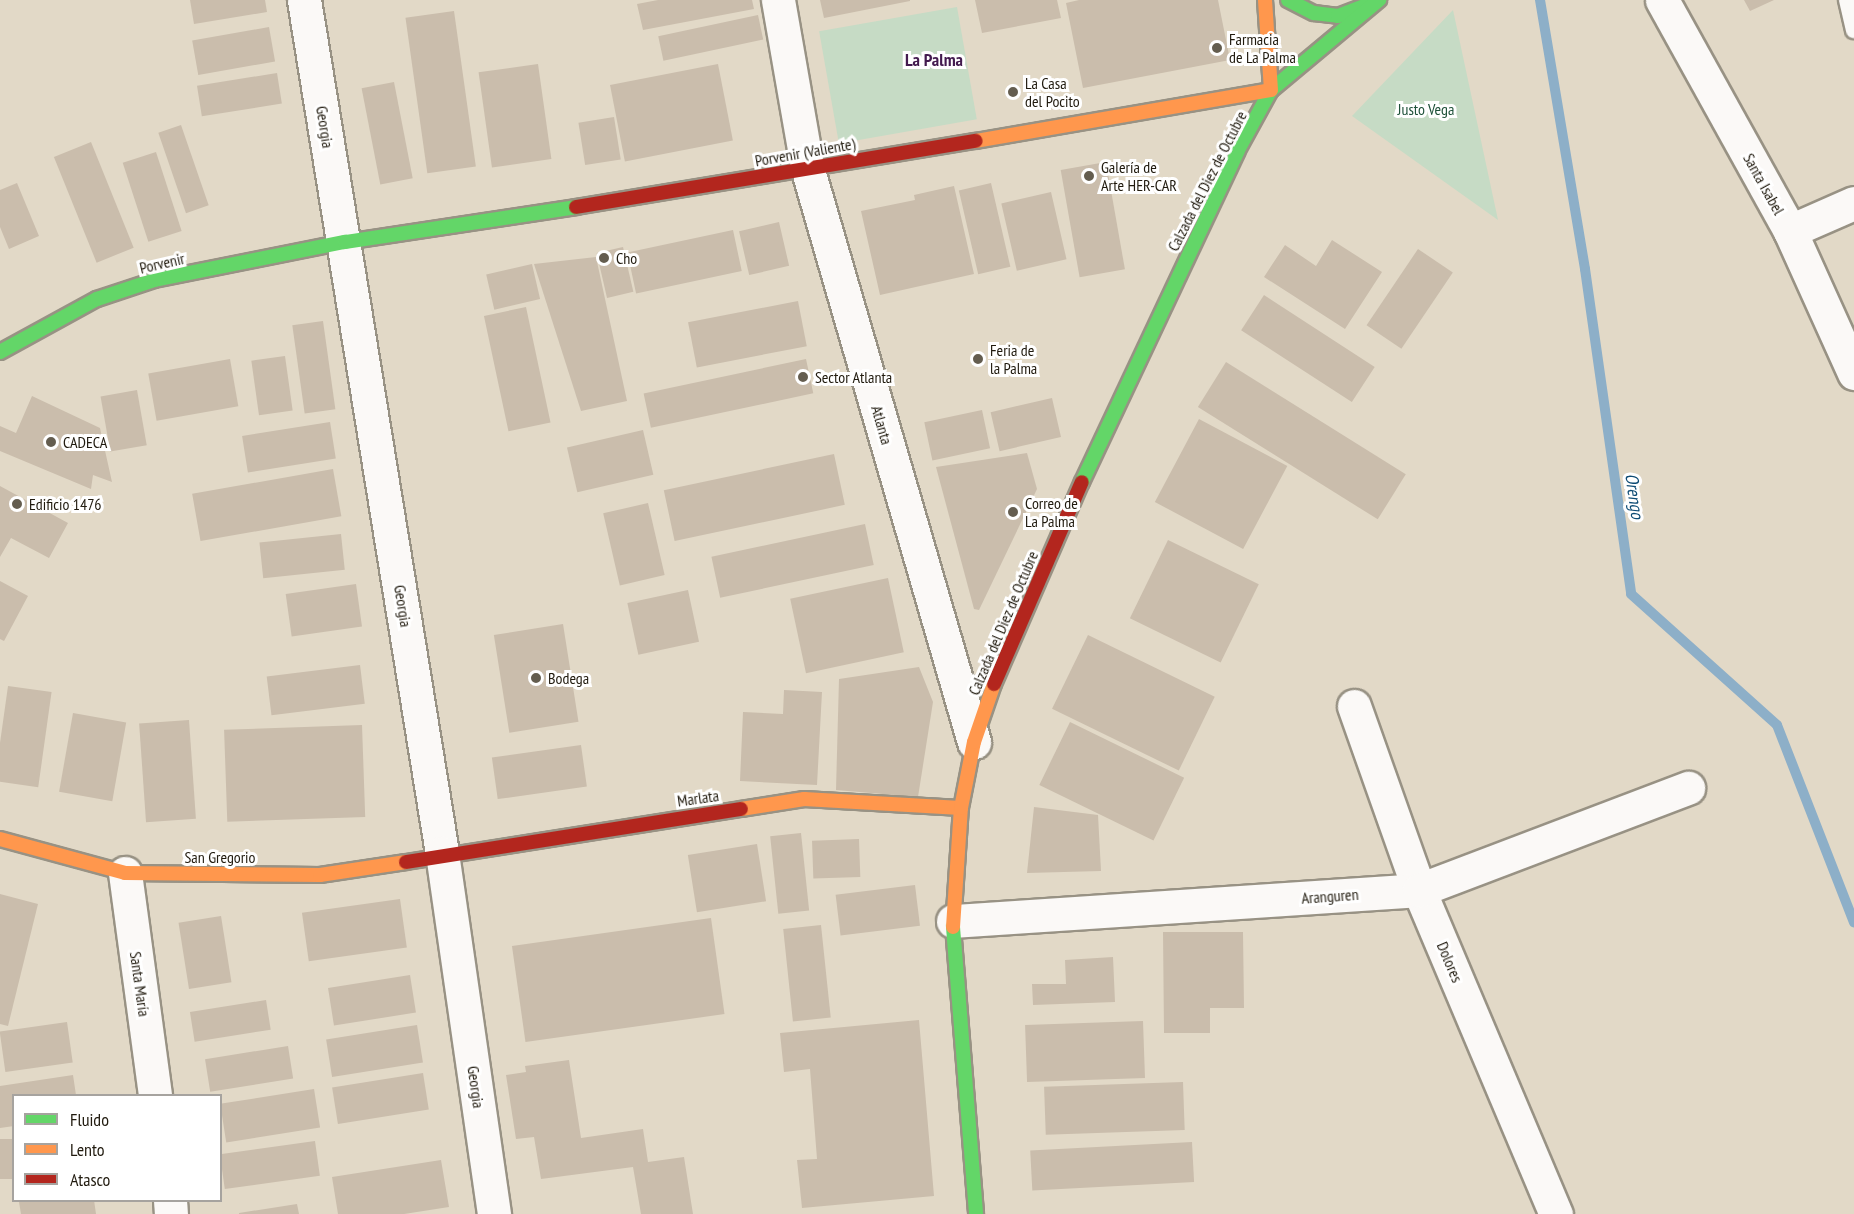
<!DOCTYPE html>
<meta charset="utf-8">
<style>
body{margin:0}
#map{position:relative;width:1854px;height:1214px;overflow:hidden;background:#e2d9c7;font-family:"PT Sans Narrow",sans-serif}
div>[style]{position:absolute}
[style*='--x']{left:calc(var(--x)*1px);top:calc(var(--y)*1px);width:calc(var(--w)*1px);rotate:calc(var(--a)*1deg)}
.green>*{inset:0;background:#c6dbc5;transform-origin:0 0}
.stream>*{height:10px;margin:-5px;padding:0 5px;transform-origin:5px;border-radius:5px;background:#8dafc8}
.building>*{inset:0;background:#cabdac;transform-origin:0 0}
.roads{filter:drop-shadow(2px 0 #989284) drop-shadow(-2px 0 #989284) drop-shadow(0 2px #989284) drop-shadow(0 -2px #989284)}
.lane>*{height:16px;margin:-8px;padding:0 8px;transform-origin:8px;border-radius:8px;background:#fbf9f7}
.street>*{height:33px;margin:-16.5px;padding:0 16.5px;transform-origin:16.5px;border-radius:16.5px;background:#fbf9f7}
.fast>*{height:14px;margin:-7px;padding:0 7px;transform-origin:7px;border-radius:7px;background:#63d668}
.slow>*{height:14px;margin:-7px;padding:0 7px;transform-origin:7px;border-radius:7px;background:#ff974d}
.jam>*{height:14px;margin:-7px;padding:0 7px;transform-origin:7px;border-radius:7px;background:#b3261e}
.dots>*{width:16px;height:16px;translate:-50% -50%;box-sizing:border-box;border:3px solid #fff;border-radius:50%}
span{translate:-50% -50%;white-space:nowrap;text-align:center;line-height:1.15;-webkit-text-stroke:6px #fff;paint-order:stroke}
.poi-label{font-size:16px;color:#201a0e}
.left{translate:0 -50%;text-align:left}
.park-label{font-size:16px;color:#1e5139}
.street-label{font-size:16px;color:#201a0e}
.neighbourhood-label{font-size:18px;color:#431b4f;font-weight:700}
.water-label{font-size:18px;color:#0d4b74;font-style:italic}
.legend{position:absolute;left:12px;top:1094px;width:210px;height:108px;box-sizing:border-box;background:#fff;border:2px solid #a6a39f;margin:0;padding:8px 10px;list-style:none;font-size:18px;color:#201a0e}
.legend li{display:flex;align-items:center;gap:12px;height:30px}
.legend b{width:30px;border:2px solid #a6a39f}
</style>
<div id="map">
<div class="green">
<i style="left:957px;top:7px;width:114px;height:140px;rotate:80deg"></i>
<i style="clip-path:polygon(1453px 10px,1498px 220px,1352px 116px)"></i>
</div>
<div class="stream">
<i style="--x:1540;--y:0;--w:273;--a:80.5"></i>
<i style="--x:1585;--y:269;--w:328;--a:81.9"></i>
<i style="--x:1631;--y:594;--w:196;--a:41.9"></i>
<i style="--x:1777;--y:725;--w:212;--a:68.7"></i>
</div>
<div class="building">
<i style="clip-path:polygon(190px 0,265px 0,267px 12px,194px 24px)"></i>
<i style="clip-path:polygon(658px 0,752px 0,754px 9px,643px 30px,637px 4px)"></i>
<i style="clip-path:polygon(820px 0,910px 0,910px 1px,824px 18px)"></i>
<i style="clip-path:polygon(975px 0,1057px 0,1061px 18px,982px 33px)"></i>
<i style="clip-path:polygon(1079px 0,1218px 0,1230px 60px,1083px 88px,1066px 3px)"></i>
<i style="clip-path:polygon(1744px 0,1774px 0,1750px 11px)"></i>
<i style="left:454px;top:11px;width:157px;height:49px;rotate:82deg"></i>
<i style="left:758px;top:15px;width:25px;height:102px;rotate:78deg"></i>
<i style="left:269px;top:27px;width:35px;height:78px;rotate:80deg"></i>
<i style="left:538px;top:64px;width:96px;height:60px;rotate:82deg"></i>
<i style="left:718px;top:64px;width:78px;height:110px;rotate:79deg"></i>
<i style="left:277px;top:73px;width:31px;height:81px;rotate:81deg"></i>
<i style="left:394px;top:82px;width:98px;height:33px;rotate:79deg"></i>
<i style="left:614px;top:117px;width:43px;height:36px;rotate:81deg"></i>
<i style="left:181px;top:125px;width:85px;height:24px;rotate:71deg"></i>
<i style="left:91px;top:142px;width:114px;height:40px;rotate:68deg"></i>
<i style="left:156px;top:152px;width:83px;height:35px;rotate:72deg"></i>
<i style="left:1106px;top:162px;width:109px;height:46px;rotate:80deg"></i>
<i style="clip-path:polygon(17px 183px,39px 236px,9px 249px,0 227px,0 190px)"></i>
<i style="left:991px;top:183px;width:86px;height:33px;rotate:77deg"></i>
<i style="clip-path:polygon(954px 186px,974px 274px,880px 295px,861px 211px,915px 200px,914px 195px)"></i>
<i style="left:1051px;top:192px;width:69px;height:51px;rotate:77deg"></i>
<i style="left:779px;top:222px;width:45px;height:41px;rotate:77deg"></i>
<i style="left:733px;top:230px;width:42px;height:108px;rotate:78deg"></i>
<i style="clip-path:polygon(1332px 240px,1382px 272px,1345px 329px,1264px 277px,1285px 245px,1316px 266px)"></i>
<i style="left:623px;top:247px;width:46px;height:27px;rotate:77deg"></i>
<i style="left:1418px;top:249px;width:42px;height:92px;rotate:34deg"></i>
<i style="clip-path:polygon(596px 257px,627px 401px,581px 411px,534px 264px)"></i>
<i style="left:532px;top:264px;width:36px;height:47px;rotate:77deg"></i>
<i style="left:1264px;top:295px;width:132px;height:42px;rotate:33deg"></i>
<i style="left:798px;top:301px;width:46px;height:112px;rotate:79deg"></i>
<i style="left:526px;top:307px;width:118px;height:43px;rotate:78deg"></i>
<i style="left:323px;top:321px;width:89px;height:31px;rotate:82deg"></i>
<i style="left:285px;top:356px;width:55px;height:34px;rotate:82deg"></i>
<i style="left:230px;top:359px;width:48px;height:83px;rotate:80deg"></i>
<i style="left:806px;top:359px;width:35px;height:166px;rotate:78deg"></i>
<i style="left:1226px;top:362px;width:212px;height:53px;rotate:32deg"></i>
<i style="left:137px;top:390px;width:56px;height:37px;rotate:80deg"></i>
<i style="clip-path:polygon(32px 396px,100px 428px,112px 482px,93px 475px,91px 489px,0 451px,0 426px,16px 433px)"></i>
<i style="left:1052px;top:398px;width:40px;height:63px;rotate:77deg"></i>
<i style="left:982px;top:410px;width:39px;height:59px;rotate:78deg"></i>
<i style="left:1199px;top:419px;width:100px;height:94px;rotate:28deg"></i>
<i style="left:330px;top:422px;width:37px;height:89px;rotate:81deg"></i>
<i style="left:643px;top:430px;width:46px;height:78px;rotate:77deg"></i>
<i style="clip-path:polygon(1027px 453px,1037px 489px,979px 610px,974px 609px,936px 467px)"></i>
<i style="left:834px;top:454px;width:52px;height:174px;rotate:78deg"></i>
<i style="left:333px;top:469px;width:48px;height:143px;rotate:80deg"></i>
<i style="clip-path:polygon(0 486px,68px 523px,49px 558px,11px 538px,0 557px)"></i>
<i style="left:648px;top:503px;width:74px;height:46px;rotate:77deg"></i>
<i style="left:865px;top:524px;width:42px;height:157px;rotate:78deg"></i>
<i style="left:341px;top:534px;width:36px;height:82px;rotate:84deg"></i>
<i style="left:1168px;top:540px;width:101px;height:87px;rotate:26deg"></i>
<i style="left:888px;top:578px;width:76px;height:100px;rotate:78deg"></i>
<i style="clip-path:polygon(0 581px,28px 596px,4px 641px,0 639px)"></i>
<i style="left:356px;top:584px;width:43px;height:71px;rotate:82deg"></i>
<i style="left:688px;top:590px;width:53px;height:62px;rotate:78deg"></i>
<i style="left:563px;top:624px;width:99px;height:70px;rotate:81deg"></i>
<i style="left:1088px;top:635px;width:141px;height:82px;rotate:26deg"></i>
<i style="left:360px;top:665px;width:39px;height:94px;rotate:83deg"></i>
<i style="clip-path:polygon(919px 667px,933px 702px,918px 797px,836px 790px,839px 679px)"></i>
<i style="left:8px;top:686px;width:44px;height:96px;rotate:8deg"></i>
<i style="clip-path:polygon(784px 690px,822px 692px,817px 785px,740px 781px,743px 712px,783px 714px)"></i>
<i style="left:73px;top:713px;width:54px;height:80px;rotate:10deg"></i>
<i style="left:189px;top:720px;width:99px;height:50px;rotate:86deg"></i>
<i style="left:1070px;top:722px;width:127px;height:70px;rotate:26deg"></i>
<i style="left:362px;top:725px;width:92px;height:138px;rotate:88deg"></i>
<i style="left:581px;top:745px;width:42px;height:90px;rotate:82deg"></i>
<i style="clip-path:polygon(1034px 807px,1098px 815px,1101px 871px,1027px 873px)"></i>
<i style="left:801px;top:833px;width:78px;height:31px;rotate:84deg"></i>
<i style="left:859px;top:839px;width:38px;height:47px;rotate:88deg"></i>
<i style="left:757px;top:844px;width:58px;height:70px;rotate:81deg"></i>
<i style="left:915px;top:885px;width:41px;height:80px;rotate:83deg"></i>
<i style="clip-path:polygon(0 894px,38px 904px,8px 1026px,0 1024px)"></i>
<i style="left:400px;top:899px;width:49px;height:99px;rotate:82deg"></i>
<i style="left:221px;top:916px;width:67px;height:43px;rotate:81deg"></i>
<i style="left:711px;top:918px;width:97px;height:201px;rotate:82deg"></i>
<i style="left:821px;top:925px;width:93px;height:38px;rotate:84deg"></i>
<i style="clip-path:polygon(1163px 932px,1243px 932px,1244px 1008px,1210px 1008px,1210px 1033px,1164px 1033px)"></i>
<i style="clip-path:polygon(1113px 957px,1115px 1002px,1033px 1005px,1032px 984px,1066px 984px,1065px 960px)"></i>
<i style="left:410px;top:975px;width:38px;height:83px;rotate:81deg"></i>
<i style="left:266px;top:1000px;width:30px;height:77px;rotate:81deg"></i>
<i style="clip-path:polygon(919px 1020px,934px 1196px,802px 1208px,797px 1160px,817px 1159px,810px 1069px,784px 1072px,780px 1033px)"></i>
<i style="left:1143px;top:1021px;width:57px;height:118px;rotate:88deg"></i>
<i style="left:67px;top:1022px;width:41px;height:68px;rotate:82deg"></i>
<i style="left:417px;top:1025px;width:38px;height:92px;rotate:81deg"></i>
<i style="left:288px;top:1046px;width:33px;height:84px;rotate:81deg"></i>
<i style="clip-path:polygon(569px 1060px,581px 1138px,643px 1129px,648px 1162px,684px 1157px,693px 1214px,641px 1214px,633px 1167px,541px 1179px,534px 1137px,516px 1139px,506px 1075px,526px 1072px,525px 1066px)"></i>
<i style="left:423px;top:1073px;width:37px;height:92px;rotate:81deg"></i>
<i style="clip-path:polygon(73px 1075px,76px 1095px,14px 1095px,14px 1126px,0 1128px,0 1086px)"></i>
<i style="left:1183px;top:1082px;width:48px;height:139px;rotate:88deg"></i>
<i style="left:314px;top:1089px;width:39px;height:95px;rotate:81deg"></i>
<i style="left:14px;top:1139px;width:40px;height:14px;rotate:90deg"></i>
<i style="left:315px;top:1141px;width:35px;height:96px;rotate:82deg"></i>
<i style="left:1192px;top:1142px;width:40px;height:162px;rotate:87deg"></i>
<i style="clip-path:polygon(441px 1160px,449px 1207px,404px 1214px,338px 1214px,332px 1177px)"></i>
<i style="clip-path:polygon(94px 1200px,96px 1214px,21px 1214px,19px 1202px)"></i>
<i style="clip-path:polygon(297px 1204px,299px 1214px,239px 1214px,239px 1213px)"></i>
</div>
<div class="roads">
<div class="lane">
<i style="--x:1847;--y:0;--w:31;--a:77"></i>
</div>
<div class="street">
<i style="--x:304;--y:0;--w:864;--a:80.81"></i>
<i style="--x:442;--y:853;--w:365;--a:81.8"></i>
<i style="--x:778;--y:0;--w:169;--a:80.1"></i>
<i style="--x:807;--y:167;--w:599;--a:73.8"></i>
<i style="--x:1662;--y:0;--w:264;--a:61"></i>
<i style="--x:1790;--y:231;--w:156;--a:65.7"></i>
<i style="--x:1790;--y:231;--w:70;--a:-23.6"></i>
<i style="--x:1354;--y:706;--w:195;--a:70.5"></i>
<i style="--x:1419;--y:890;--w:352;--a:67.1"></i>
<i style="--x:125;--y:873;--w:225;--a:82.3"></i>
<i style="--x:953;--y:921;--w:467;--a:-3.8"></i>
<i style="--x:1419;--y:890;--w:288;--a:-20.8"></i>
<i style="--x:170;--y:1200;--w:14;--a:86"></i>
</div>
<div class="fast">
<i style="--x:1288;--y:0;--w:29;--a:27"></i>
<i style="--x:1314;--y:13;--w:24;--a:7"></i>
<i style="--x:1338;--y:16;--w:28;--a:-21"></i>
<i style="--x:0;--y:352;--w:111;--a:-28.7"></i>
<i style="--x:97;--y:299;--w:60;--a:-18.4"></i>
<i style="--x:154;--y:280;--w:195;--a:-11.3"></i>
<i style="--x:345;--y:242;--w:234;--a:-8.6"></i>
<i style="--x:1082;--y:482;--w:365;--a:-64.8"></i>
<i style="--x:1237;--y:152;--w:71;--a:-61.3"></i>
<i style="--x:1271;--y:90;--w:141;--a:-39.8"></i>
<i style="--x:953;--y:927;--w:288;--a:85.4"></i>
</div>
<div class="slow">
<i style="--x:1265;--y:0;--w:90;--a:86.2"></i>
<i style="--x:976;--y:141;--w:299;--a:-9.8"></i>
<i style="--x:741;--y:809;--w:64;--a:-9"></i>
<i style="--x:804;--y:799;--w:157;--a:3.3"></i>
<i style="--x:0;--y:839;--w:130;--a:15.2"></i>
<i style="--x:125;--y:873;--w:195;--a:0.6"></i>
<i style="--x:320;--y:875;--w:87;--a:-8.6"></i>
<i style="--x:953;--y:927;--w:119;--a:-86.2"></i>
<i style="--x:961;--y:808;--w:67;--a:-78.9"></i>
<i style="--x:974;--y:742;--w:61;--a:-71"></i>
</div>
<div class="jam">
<i style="--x:576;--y:207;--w:405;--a:-9.4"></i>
<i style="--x:994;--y:684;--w:220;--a:-66.5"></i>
<i style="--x:406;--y:862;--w:339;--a:-9"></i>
</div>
</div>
<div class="dots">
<i style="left:1217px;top:48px;background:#645d4f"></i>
<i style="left:1013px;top:92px;background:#645d4f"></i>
<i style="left:1089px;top:176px;background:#645d4f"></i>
<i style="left:604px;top:258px;background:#645d4f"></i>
<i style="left:978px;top:359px;background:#645d4f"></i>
<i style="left:803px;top:377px;background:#645d4f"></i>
<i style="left:51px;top:442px;background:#645d4f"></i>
<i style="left:17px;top:504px;background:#645d4f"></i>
<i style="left:1013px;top:512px;background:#645d4f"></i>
<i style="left:536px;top:678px;background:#645d4f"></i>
</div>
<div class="poi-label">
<span class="left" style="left:1229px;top:48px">Farmacia<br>de La Palma</span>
<span class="left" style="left:1025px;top:92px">La Casa<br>del Pocito</span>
<span class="left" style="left:1101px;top:176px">Galería de<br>Arte HER-CAR</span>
<span class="left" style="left:616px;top:258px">Cho</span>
<span class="left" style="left:990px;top:359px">Feria de<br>la Palma</span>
<span class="left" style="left:815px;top:377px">Sector Atlanta</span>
<span class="left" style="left:63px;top:442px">CADECA</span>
<span class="left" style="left:1025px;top:512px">Correo de<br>La Palma</span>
<span class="left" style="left:29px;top:504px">Edificio 1476</span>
<span class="left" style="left:548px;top:678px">Bodega</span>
</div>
<div class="park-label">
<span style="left:1426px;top:109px">Justo Vega</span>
</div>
<div class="street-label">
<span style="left:325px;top:127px;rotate:81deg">Georgia</span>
<span style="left:805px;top:152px;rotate:-10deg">Porvenir (Valiente)</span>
<span style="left:1207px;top:181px;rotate:-63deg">Calzada del Diez de Octubre</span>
<span style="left:1764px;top:184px;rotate:61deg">Santa Isabel</span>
<span style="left:162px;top:263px;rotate:-13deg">Porvenir</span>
<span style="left:882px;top:425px;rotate:74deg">Atlanta</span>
<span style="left:403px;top:606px;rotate:81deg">Georgia</span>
<span style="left:1003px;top:623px;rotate:-67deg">Calzada del Diez de Octubre</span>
<span style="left:698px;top:798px;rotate:-8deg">Marlata</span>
<span style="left:220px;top:857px">San Gregorio</span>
<span style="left:1330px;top:896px;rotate:-4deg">Aranguren</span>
<span style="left:1450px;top:962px;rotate:67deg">Dolores</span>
<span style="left:140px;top:984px;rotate:82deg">Santa María</span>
<span style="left:476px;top:1087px;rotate:82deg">Georgia</span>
</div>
<div class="neighbourhood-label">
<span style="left:934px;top:60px">La Palma</span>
</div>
<div class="water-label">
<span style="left:1634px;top:496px;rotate:82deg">Orengo</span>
</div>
<ul class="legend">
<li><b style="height:8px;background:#63d668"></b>Fluido</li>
<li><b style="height:8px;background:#ff974d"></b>Lento</li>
<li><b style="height:8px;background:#b3261e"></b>Atasco</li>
</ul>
</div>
